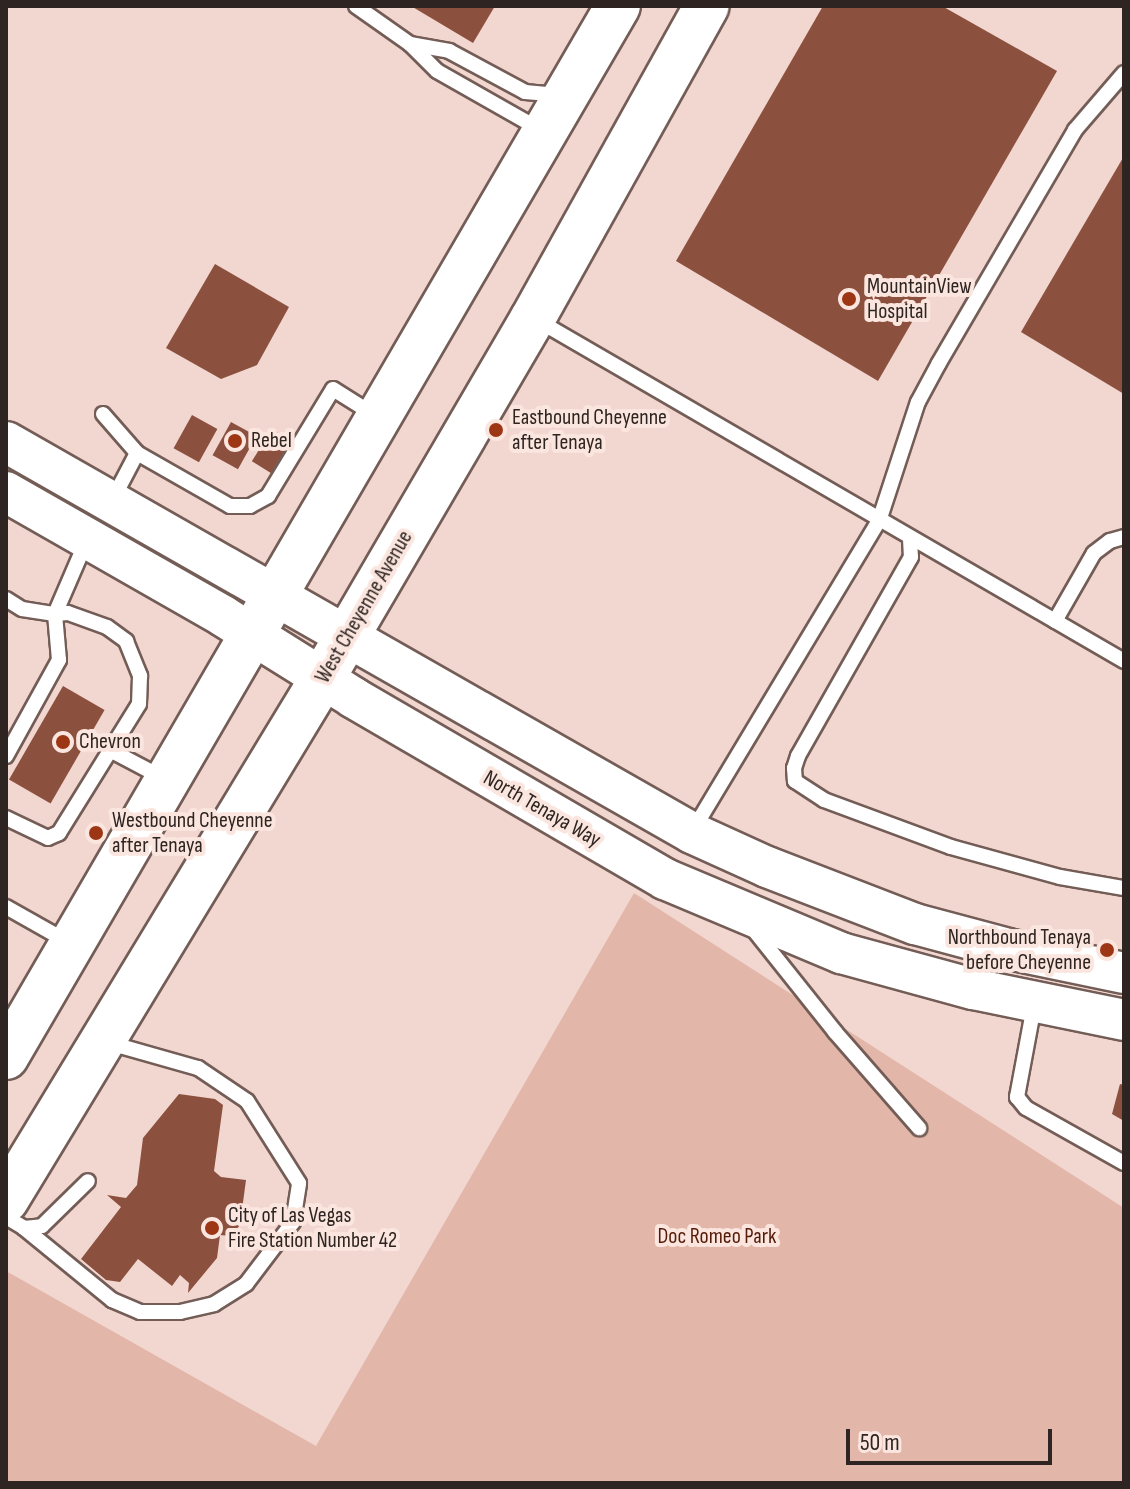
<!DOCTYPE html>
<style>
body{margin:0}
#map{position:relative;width:1130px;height:1489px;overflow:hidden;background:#f2d7d0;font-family:"Sofia Sans Condensed",sans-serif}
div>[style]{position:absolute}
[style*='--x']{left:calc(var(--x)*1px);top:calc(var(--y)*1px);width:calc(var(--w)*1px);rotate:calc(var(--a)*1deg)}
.green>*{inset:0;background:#e2b6a9}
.building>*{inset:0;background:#8c503f;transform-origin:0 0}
.roads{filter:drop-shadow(2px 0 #735d56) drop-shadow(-2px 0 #735d56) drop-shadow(0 2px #735d56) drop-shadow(0 -2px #735d56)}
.lane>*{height:14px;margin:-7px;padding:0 7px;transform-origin:7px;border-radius:7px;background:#fff}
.secondary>*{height:40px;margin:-20px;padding:0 20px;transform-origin:20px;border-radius:20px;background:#fff}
.primary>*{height:44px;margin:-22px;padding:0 22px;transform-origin:22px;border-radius:22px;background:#fff}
.dots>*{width:22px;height:22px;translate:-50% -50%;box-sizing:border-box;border:4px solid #fbe6df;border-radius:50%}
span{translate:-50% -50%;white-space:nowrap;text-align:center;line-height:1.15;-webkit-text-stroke:8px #fbe6df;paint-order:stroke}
.poi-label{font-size:22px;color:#2e2421}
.left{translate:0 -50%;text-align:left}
.right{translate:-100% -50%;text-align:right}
.street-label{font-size:22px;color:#2e2421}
.park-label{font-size:22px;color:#551b08}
.frame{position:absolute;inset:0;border:8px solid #2e2421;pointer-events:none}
.scale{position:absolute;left:846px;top:1429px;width:206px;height:36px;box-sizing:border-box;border:4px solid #2e2421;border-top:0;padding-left:10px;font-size:24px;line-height:28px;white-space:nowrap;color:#2e2421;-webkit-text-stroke:6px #fbe6df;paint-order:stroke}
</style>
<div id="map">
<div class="green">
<i style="clip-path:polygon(634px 893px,1124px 1208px,1124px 1483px,6px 1483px,6px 1271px,316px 1446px)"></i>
</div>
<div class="building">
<i style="clip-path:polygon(411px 6px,495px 6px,473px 43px)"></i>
<i style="clip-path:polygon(823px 6px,942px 6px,1057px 71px,878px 381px,676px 261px)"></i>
<i style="clip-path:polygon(1124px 156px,1124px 394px,1021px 332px)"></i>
<i style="clip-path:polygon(215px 264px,289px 307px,257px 365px,221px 379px,166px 348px)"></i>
<i style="left:192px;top:415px;width:29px;height:38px;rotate:29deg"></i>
<i style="left:231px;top:422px;width:29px;height:38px;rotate:29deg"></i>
<i style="left:272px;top:429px;width:28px;height:38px;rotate:32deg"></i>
<i style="left:63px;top:686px;width:48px;height:108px;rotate:30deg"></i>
<i style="clip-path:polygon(1120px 1084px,1124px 1085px,1124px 1121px,1112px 1114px)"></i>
<i style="clip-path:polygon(179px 1094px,215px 1099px,223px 1105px,214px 1171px,221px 1177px,246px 1180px,240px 1225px,231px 1236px,220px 1235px,217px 1258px,188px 1293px,189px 1283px,180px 1275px,172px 1286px,138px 1259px,120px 1282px,106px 1280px,81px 1259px,121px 1207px,107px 1195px,126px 1198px,137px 1185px,143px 1138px)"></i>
</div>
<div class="roads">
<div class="lane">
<i style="--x:356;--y:6;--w:66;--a:35.1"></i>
<i style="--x:410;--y:44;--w:38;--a:45"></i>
<i style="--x:437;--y:71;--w:120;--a:29.6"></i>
<i style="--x:410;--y:44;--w:40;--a:10"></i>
<i style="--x:449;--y:51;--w:86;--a:28.3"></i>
<i style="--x:525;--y:92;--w:33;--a:5"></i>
<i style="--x:537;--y:320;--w:679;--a:30.15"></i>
<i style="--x:103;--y:414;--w:52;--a:48.9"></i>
<i style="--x:137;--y:453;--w:52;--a:117.6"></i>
<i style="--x:137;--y:453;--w:107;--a:29.7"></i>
<i style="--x:230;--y:506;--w:20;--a:0"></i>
<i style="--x:250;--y:506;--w:21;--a:-29"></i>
<i style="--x:268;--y:496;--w:125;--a:-58.7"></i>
<i style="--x:333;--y:389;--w:51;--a:32.1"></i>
<i style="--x:910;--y:539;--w:18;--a:87"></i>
<i style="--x:911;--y:557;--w:229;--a:119.6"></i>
<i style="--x:798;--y:756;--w:13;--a:108"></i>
<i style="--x:794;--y:768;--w:13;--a:86"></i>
<i style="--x:795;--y:781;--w:35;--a:33"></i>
<i style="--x:824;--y:800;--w:135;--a:20.3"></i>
<i style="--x:951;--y:847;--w:113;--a:15.4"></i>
<i style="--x:1060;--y:877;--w:65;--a:9.8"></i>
<i style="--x:6;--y:599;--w:19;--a:32"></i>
<i style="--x:22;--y:609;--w:33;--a:9"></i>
<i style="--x:55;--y:614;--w:78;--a:-66.7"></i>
<i style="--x:1055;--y:621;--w:78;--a:-60.2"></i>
<i style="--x:1094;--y:553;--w:20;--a:-37"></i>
<i style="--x:1110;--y:541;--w:15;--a:-16"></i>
<i style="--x:110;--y:750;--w:60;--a:27.8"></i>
<i style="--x:6;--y:756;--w:110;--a:-61.1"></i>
<i style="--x:59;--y:660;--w:46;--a:-95"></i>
<i style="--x:55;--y:614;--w:13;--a:-4"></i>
<i style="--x:68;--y:613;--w:41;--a:19.7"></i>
<i style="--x:107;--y:627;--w:24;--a:36"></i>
<i style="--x:126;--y:641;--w:38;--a:68"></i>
<i style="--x:140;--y:676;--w:28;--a:92"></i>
<i style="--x:139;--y:704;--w:152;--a:121.8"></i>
<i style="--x:59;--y:833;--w:12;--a:156"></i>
<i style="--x:48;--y:838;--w:47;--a:-154.5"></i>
<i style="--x:693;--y:830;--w:361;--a:-59"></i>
<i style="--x:879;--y:521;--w:125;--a:-71.9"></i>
<i style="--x:918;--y:402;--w:44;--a:-61.7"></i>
<i style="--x:939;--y:363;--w:270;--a:-59.7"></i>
<i style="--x:1075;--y:130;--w:75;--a:-49.3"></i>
<i style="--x:6;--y:907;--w:71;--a:29.4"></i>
<i style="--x:754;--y:930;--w:130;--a:51.5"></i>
<i style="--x:835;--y:1032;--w:128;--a:48.8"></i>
<i style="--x:1034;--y:1006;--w:93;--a:100.6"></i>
<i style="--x:1017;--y:1097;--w:14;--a:51"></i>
<i style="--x:1026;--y:1108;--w:112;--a:29.3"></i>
<i style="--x:6;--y:1217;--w:21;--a:31"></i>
<i style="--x:24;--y:1228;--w:114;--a:39.3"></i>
<i style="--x:112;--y:1300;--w:30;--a:23"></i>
<i style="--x:140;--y:1312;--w:40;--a:0"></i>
<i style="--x:180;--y:1312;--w:35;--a:-13"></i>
<i style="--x:214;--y:1304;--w:38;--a:-32"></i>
<i style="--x:246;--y:1284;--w:78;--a:-52.8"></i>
<i style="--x:293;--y:1222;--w:39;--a:-81"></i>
<i style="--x:299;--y:1183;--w:97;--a:-122.4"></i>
<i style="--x:247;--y:1101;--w:59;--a:-146"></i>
<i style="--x:198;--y:1068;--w:96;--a:-164.2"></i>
<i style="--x:24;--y:1228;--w:18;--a:-6"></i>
<i style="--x:42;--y:1226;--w:64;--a:-44.4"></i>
</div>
<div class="secondary">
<i style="--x:6;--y:442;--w:790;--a:29.68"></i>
<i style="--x:692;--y:833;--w:82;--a:24.4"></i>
<i style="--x:767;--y:867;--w:159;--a:21.1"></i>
<i style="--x:915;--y:924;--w:96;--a:15"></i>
<i style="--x:1008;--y:949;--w:118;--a:11.7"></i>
<i style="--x:6;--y:492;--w:250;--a:29.7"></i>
<i style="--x:223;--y:616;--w:155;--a:32"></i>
<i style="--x:354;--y:698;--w:360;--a:30.2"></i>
<i style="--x:665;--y:879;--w:191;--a:22.8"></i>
<i style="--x:841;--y:953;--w:137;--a:15.3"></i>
<i style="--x:973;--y:989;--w:154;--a:11.6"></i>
</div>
<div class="primary">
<i style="--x:6;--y:1057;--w:1216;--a:-59.79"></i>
<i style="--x:6;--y:1200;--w:609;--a:-58.76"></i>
<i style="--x:322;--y:679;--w:418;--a:-59.7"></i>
<i style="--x:533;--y:318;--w:357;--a:-60.9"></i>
</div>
</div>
<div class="dots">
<i style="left:849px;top:299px;background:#9d3615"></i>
<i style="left:496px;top:430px;background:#9d3615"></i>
<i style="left:235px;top:441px;background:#9d3615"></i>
<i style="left:63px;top:742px;background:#9d3615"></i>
<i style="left:96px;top:833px;background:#9d3615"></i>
<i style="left:1107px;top:950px;background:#9d3615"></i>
<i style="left:212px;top:1228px;background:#9d3615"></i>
</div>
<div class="poi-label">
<span class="left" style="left:867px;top:299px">MountainView<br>Hospital</span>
<span class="left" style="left:512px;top:430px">Eastbound Cheyenne<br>after Tenaya</span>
<span class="left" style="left:251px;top:441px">Rebel</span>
<span class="left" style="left:79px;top:742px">Chevron</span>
<span class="left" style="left:112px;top:833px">Westbound Cheyenne<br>after Tenaya</span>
<span class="right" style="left:1091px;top:950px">Northbound Tenaya<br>before Cheyenne</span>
<span class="left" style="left:228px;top:1228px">City of Las Vegas<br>Fire Station Number 42</span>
</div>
<div class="street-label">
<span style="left:364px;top:607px;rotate:-60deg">West Cheyenne Avenue</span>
<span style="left:542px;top:809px;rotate:30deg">North Tenaya Way</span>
</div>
<div class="park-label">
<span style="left:717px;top:1237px">Doc Romeo Park</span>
</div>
<div class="frame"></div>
<div class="scale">50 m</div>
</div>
